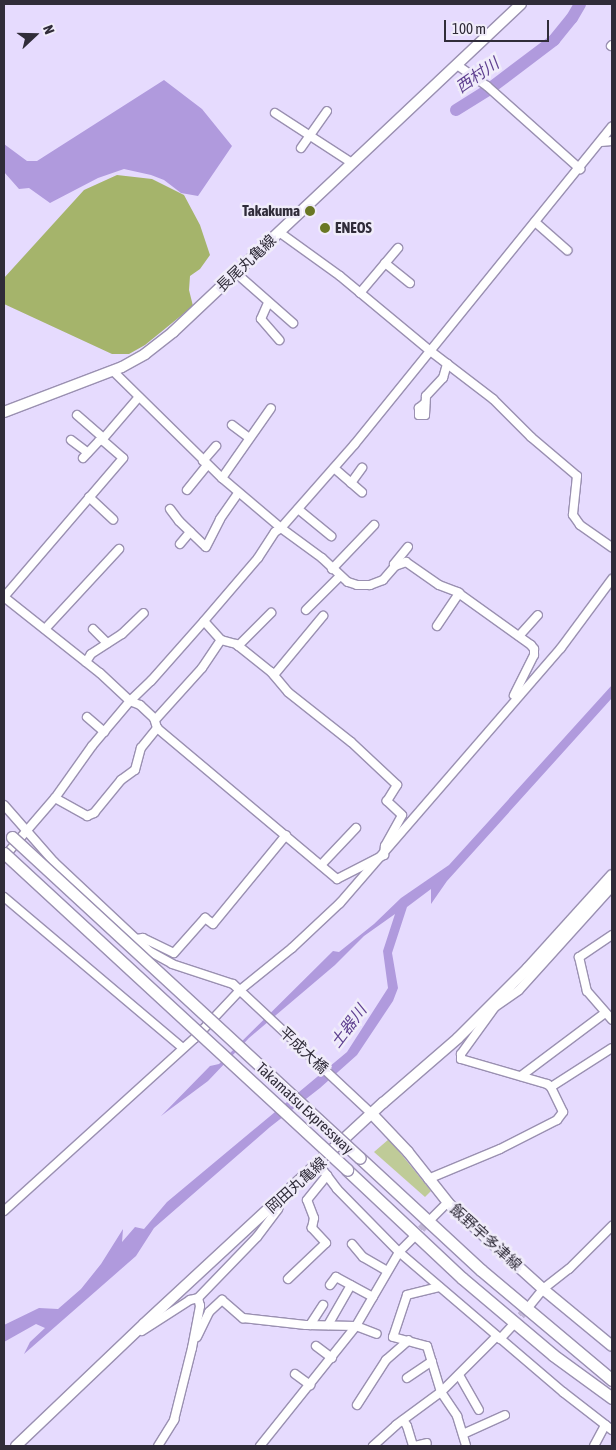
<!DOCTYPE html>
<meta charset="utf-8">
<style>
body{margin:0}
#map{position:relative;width:616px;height:1450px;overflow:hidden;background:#e6dbfe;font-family:"Asap Condensed","Noto Sans JP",sans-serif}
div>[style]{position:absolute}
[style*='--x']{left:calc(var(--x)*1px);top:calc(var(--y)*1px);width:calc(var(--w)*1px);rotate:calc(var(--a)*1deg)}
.green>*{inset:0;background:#bfcb98}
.forest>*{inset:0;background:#a5b46b}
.water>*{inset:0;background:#b09add}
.river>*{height:12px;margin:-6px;padding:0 6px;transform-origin:6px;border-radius:6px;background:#b09add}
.minor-tunnel>*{height:8px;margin-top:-4px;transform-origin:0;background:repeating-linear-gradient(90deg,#c2b8d7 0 8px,transparent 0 12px)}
.roads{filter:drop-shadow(1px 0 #9a90b1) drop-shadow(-1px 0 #9a90b1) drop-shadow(0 1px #9a90b1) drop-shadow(0 -1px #9a90b1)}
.minor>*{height:8px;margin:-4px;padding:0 4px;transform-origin:4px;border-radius:4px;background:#fff}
.major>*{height:10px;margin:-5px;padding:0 5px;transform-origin:5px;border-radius:5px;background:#fff}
.highway>*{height:11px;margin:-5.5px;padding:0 5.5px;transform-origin:5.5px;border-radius:5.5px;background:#fff}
.bridges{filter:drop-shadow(1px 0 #9a90b1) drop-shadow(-1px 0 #9a90b1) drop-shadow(0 1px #9a90b1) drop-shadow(0 -1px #9a90b1)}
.highway-bridge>*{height:11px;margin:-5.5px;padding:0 5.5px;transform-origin:5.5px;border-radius:5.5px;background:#fff}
.dots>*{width:14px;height:14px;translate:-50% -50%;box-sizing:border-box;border:2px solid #f0ecfa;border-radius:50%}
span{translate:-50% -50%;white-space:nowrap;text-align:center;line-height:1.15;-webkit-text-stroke:5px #f0ecfa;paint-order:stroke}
.poi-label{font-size:15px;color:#302c39;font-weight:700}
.right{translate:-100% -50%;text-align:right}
.left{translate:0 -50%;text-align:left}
.street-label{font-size:15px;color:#302c39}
.water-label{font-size:16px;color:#5f4090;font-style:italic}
.frame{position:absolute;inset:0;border:5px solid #302c39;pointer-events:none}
.north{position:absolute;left:10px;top:10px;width:50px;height:50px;-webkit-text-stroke:4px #f0ecfa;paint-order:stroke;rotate:69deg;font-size:14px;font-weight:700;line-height:20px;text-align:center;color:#302c39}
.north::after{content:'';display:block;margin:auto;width:18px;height:22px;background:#302c39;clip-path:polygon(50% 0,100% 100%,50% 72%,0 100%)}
.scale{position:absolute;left:444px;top:20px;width:105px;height:22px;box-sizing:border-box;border:2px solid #302c39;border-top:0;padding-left:6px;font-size:15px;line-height:18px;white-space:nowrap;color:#302c39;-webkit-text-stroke:4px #f0ecfa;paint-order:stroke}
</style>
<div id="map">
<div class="green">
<i style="clip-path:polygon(389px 1139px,431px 1191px,425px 1197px,374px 1152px)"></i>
</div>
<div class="forest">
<i style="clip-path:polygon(117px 175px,152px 179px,184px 195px,200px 225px,210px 255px,200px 269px,190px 276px,189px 290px,193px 306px,145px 345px,129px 354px,112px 354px,4px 304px,4px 278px,84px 190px)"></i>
</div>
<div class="water">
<i style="clip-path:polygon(164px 80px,202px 109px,232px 146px,198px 196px,181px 193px,164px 180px,151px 175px,124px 169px,98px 178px,50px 203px,29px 188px,19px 189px,4px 172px,4px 144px,27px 161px,37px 161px)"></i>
<i style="clip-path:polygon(612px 685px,612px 698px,447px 881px,431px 904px,431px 889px,407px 907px,392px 953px,398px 988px,393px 1001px,357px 1055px,320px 1088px,270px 1127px,154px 1228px,136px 1256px,24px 1354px,30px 1342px,45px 1328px,36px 1324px,4px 1342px,4px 1325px,39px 1308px,58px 1309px,81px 1289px,101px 1264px,123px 1229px,122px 1242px,135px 1227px,144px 1229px,167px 1202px,347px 1052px,388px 988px,383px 951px,395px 914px,364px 936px,335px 965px,249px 1038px,208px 1081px,161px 1116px,210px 1066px,219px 1064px,333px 951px,339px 952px,374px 924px,401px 898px,449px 865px)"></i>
</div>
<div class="river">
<i style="--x:456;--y:110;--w:38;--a:-32"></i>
<i style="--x:488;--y:90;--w:83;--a:-37.1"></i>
<i style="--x:554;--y:40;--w:28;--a:-51"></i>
<i style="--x:572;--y:18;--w:16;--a:-60"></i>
</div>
<div class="minor-tunnel">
<i style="--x:413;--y:1238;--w:26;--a:-47"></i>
<i style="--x:513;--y:1325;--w:26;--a:-50"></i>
</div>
<div class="roads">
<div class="minor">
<i style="--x:611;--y:46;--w:1;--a:-45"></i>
<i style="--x:457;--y:65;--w:37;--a:35"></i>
<i style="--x:487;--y:86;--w:125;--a:41.7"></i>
<i style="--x:275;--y:113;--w:92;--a:33"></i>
<i style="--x:601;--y:142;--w:11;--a:-5"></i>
<i style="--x:301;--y:148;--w:45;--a:-54.9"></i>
<i style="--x:535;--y:222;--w:43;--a:41.2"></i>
<i style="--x:279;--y:232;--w:75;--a:35.8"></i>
<i style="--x:340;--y:276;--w:116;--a:39.7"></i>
<i style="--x:429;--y:350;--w:81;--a:37.4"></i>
<i style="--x:493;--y:399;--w:54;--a:45"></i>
<i style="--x:531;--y:437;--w:60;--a:40.3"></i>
<i style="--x:577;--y:476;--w:39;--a:96"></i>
<i style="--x:573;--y:515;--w:12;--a:55"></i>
<i style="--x:580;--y:525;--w:39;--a:35"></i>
<i style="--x:385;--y:263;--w:32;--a:39"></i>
<i style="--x:236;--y:273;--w:76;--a:41.3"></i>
<i style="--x:360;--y:293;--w:59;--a:-49.8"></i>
<i style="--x:268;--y:303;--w:17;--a:114"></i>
<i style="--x:261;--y:319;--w:28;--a:49"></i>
<i style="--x:113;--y:371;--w:153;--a:44.5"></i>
<i style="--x:222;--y:478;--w:77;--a:40.3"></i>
<i style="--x:281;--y:528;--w:51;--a:36.2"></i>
<i style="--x:322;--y:558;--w:35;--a:43"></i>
<i style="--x:348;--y:582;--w:9;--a:18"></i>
<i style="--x:357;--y:585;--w:13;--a:0"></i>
<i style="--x:370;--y:585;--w:14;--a:-21"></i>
<i style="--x:383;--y:580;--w:18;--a:-49"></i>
<i style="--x:395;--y:566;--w:12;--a:-20"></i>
<i style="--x:406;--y:562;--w:40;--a:34.9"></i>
<i style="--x:439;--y:585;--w:19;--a:21"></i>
<i style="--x:457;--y:592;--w:91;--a:35.6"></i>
<i style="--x:531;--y:645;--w:5;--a:53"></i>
<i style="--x:534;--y:649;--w:6;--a:90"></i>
<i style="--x:534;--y:655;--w:45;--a:116.6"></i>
<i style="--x:425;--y:403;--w:8;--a:140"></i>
<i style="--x:419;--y:408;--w:7;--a:90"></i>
<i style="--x:419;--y:415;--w:6;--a:0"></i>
<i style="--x:425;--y:415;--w:19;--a:-87"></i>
<i style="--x:426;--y:396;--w:25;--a:-47"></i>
<i style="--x:443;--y:378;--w:15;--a:-74"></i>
<i style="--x:77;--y:415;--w:35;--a:41"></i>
<i style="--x:232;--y:425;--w:21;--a:37"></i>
<i style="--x:71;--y:440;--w:21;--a:37"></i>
<i style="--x:83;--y:458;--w:23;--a:-47"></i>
<i style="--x:99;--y:441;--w:3;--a:-18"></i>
<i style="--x:203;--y:461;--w:20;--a:-49"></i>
<i style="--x:334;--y:468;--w:37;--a:41"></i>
<i style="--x:222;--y:478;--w:85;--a:-55"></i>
<i style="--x:351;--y:483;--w:19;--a:-54"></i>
<i style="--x:187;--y:490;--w:32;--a:-51"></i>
<i style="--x:89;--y:497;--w:33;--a:43"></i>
<i style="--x:170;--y:509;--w:15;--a:53"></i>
<i style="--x:179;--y:521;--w:37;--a:44"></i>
<i style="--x:206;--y:547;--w:31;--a:-63"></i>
<i style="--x:220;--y:519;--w:32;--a:-55"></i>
<i style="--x:298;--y:509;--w:43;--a:39.3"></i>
<i style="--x:180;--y:544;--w:16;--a:-50"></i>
<i style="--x:395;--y:566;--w:2;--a:-117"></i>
<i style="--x:394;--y:564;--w:22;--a:-51"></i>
<i style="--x:332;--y:569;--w:61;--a:-46.3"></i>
<i style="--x:4;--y:597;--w:122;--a:38.4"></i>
<i style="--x:100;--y:673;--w:41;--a:43"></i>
<i style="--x:130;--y:701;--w:11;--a:22"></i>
<i style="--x:140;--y:705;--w:19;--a:43"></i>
<i style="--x:154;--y:718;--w:10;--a:73"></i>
<i style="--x:157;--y:728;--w:235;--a:40"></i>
<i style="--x:337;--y:879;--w:53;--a:-27.1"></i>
<i style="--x:384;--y:855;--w:9;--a:-84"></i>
<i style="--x:385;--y:846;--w:35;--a:-61"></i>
<i style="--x:402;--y:815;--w:21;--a:-137"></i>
<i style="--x:387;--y:801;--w:19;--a:-58"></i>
<i style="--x:397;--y:785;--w:63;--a:-136.9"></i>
<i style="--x:351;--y:742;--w:80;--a:-141.6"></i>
<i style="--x:288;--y:692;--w:26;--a:-130"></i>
<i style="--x:271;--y:672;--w:45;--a:-141.3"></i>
<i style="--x:236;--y:644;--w:16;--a:-165"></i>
<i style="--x:221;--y:640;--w:25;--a:-132"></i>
<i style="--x:4;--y:597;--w:183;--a:-49.4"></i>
<i style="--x:123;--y:458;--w:28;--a:-139"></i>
<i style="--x:102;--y:440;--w:55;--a:-49.4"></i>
<i style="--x:306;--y:610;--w:48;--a:-45"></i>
<i style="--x:437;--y:626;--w:40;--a:-56"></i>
<i style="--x:45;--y:629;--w:109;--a:-47.2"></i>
<i style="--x:93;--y:629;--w:20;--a:45"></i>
<i style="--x:519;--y:636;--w:28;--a:-48"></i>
<i style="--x:238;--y:646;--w:47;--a:-45"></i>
<i style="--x:86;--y:662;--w:9;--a:-58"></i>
<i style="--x:91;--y:654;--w:37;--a:-33"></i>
<i style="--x:122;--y:634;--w:30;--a:-44"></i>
<i style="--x:274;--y:675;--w:77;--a:-50.3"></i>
<i style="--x:87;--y:717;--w:23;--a:41"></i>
<i style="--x:155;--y:720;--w:70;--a:-47.9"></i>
<i style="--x:202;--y:668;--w:34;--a:-56"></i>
<i style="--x:55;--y:798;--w:37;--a:29"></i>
<i style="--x:87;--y:816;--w:8;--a:-23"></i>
<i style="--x:94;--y:813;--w:43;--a:-50.7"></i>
<i style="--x:121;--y:780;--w:17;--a:-36"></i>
<i style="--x:135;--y:770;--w:23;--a:-75"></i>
<i style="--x:141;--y:748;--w:26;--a:-51"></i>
<i style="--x:4;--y:805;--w:76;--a:48.7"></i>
<i style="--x:54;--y:862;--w:130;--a:43.1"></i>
<i style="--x:149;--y:951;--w:26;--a:29"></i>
<i style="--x:172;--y:964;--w:64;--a:18.2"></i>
<i style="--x:233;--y:984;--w:192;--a:43.1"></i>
<i style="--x:4;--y:857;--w:78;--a:-49.2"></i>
<i style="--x:55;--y:798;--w:64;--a:-54.6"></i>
<i style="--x:92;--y:746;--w:59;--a:-49.8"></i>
<i style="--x:130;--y:701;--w:29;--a:-44"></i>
<i style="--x:151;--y:681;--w:80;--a:-48.5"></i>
<i style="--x:204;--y:621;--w:83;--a:-49.4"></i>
<i style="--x:258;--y:558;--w:31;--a:-57"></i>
<i style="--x:275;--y:532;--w:7;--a:-34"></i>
<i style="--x:281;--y:528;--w:111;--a:-48.7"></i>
<i style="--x:354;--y:445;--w:410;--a:-51"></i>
<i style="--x:321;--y:865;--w:51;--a:-46.6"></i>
<i style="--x:4;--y:897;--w:234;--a:40.2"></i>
<i style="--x:612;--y:935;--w:40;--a:146"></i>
<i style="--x:579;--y:957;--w:35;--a:77"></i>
<i style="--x:587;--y:991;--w:38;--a:49"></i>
<i style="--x:136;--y:939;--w:7;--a:-8"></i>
<i style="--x:143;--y:938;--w:34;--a:26"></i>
<i style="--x:174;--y:953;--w:47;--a:-48.5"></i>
<i style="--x:205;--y:918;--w:10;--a:37"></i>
<i style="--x:213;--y:924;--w:115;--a:-50.6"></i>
<i style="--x:493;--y:1003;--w:4;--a:63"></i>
<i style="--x:495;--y:1007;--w:58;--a:125.9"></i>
<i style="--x:461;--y:1054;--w:5;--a:90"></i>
<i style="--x:461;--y:1059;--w:90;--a:16.2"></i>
<i style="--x:547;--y:1084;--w:5;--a:37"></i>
<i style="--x:495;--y:1007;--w:29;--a:-35"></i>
<i style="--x:519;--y:990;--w:139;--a:-47.9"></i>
<i style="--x:521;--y:1076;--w:105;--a:-36.9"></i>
<i style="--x:319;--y:1165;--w:30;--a:53"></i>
<i style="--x:337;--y:1189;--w:88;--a:45.5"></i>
<i style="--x:399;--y:1252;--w:216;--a:40.5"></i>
<i style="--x:563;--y:1392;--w:62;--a:37.8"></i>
<i style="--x:428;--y:1179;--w:78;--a:-22.6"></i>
<i style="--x:500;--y:1149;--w:64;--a:-27"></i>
<i style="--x:557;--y:1120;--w:10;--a:-53"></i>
<i style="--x:563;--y:1112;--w:28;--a:-116"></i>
<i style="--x:551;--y:1087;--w:72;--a:-32.6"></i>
<i style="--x:4;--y:1211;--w:258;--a:-42.2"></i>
<i style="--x:195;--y:1038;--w:66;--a:-46.8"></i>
<i style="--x:240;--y:990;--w:67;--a:-38.9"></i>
<i style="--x:292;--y:948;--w:66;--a:-43.2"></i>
<i style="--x:340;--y:903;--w:337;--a:-49.1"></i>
<i style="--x:561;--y:648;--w:86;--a:-53.5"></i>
<i style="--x:432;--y:1218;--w:23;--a:-45"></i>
<i style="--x:352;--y:1244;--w:17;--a:50"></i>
<i style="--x:363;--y:1257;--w:28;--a:30"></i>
<i style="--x:288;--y:1279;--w:52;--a:-43.5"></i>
<i style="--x:326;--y:1243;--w:21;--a:-133"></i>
<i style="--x:312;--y:1228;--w:10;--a:-79"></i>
<i style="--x:314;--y:1218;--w:19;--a:-111"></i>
<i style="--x:307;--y:1200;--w:32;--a:-51"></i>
<i style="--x:330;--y:1285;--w:10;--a:-53"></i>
<i style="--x:336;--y:1277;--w:42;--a:28.4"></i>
<i style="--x:439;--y:1287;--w:33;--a:166"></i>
<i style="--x:407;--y:1295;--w:44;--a:108.4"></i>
<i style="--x:393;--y:1337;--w:35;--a:15"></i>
<i style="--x:427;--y:1346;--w:48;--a:73.1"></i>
<i style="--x:441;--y:1392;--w:29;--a:56"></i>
<i style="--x:457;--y:1416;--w:31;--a:73"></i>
<i style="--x:531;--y:1304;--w:19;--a:-51"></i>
<i style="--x:543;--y:1289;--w:33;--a:-38"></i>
<i style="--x:569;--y:1269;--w:61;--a:-45"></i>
<i style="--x:310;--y:1325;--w:24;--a:-57"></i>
<i style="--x:328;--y:1325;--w:46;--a:-60.1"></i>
<i style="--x:142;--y:1331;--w:57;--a:-32.9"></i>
<i style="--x:190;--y:1300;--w:8;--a:-14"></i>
<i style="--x:197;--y:1337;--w:28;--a:-64"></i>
<i style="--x:209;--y:1312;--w:18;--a:-43"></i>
<i style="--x:222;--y:1300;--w:28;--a:41"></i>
<i style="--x:243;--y:1318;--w:63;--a:6.3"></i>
<i style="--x:306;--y:1325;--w:50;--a:1.1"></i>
<i style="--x:356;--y:1326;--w:22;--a:21"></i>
<i style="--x:500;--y:1339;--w:18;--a:-47"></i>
<i style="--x:316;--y:1346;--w:20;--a:37"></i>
<i style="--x:295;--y:1374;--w:19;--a:36"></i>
<i style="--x:459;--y:1375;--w:40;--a:60.3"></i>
<i style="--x:407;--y:1378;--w:30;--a:-34"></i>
<i style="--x:357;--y:1405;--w:54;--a:-57.2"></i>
<i style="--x:386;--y:1360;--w:30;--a:-41"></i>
<i style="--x:403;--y:1420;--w:7;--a:56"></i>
<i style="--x:407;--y:1426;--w:21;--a:73"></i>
<i style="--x:463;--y:1434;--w:46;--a:-24.3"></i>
<i style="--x:158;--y:1446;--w:31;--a:-58"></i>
<i style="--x:174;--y:1420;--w:74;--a:-76"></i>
<i style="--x:192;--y:1348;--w:43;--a:-79.2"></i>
<i style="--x:200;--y:1306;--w:8;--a:-104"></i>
<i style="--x:198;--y:1298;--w:85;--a:-46"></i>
<i style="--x:257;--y:1237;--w:35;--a:-53"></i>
<i style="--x:278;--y:1209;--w:10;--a:-73"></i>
<i style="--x:260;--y:1446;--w:154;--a:-51.3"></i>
<i style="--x:356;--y:1326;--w:86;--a:-59.8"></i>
<i style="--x:399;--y:1252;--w:18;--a:-45"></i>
<i style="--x:373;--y:1446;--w:31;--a:-42"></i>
<i style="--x:396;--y:1425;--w:56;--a:-36.3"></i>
<i style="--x:441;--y:1392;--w:79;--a:-45"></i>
<i style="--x:415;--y:1446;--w:12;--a:-14"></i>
<i style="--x:594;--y:1446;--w:24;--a:-62"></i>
</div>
<div class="major">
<i style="--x:4;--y:412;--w:126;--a:-20.9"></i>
<i style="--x:122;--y:367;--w:26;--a:-29"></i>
<i style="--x:145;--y:354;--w:36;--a:-38"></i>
<i style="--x:173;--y:332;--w:478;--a:-43.3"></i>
<i style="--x:373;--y:1115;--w:51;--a:46.6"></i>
<i style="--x:408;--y:1152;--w:68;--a:51.6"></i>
<i style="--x:450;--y:1205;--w:125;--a:42.1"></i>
<i style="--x:543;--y:1289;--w:89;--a:39.6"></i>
<i style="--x:16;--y:1446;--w:177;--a:-43.6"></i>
<i style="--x:144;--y:1324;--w:326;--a:-42.8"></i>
<i style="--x:383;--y:1103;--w:99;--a:-40.9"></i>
<i style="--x:458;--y:1038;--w:99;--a:-45"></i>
<i style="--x:528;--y:968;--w:125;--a:-47.9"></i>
</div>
<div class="highway">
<i style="--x:360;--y:1158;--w:165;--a:42.8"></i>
<i style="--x:481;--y:1270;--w:171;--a:40"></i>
<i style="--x:347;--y:1170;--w:158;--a:43.2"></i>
<i style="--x:462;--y:1278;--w:119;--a:40.2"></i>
<i style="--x:553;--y:1355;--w:73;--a:36.1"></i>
</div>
</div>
<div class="bridges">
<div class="highway-bridge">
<i style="--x:12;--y:837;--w:473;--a:42.7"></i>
<i style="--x:4;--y:853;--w:467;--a:42.7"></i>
</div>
</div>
<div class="dots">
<i style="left:310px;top:211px;background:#697724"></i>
<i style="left:325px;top:228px;background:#697724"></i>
</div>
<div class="poi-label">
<span class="right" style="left:300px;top:211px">Takakuma</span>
<span class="left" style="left:335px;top:228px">ENEOS</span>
</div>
<div class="street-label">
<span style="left:246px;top:263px;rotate:-43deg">長尾丸亀線</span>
<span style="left:304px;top:1050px;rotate:43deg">平成大橋</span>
<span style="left:305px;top:1108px;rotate:43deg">Takamatsu Expressway</span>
<span style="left:296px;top:1185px;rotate:-42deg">岡田丸亀線</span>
<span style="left:486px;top:1237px;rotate:42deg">飯野宇多津線</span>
</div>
<div class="water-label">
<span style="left:477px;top:75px;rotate:-35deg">西村川</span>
<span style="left:348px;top:1026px;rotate:-53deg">土器川</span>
</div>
<div class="frame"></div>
<div class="north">N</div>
<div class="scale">100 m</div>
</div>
